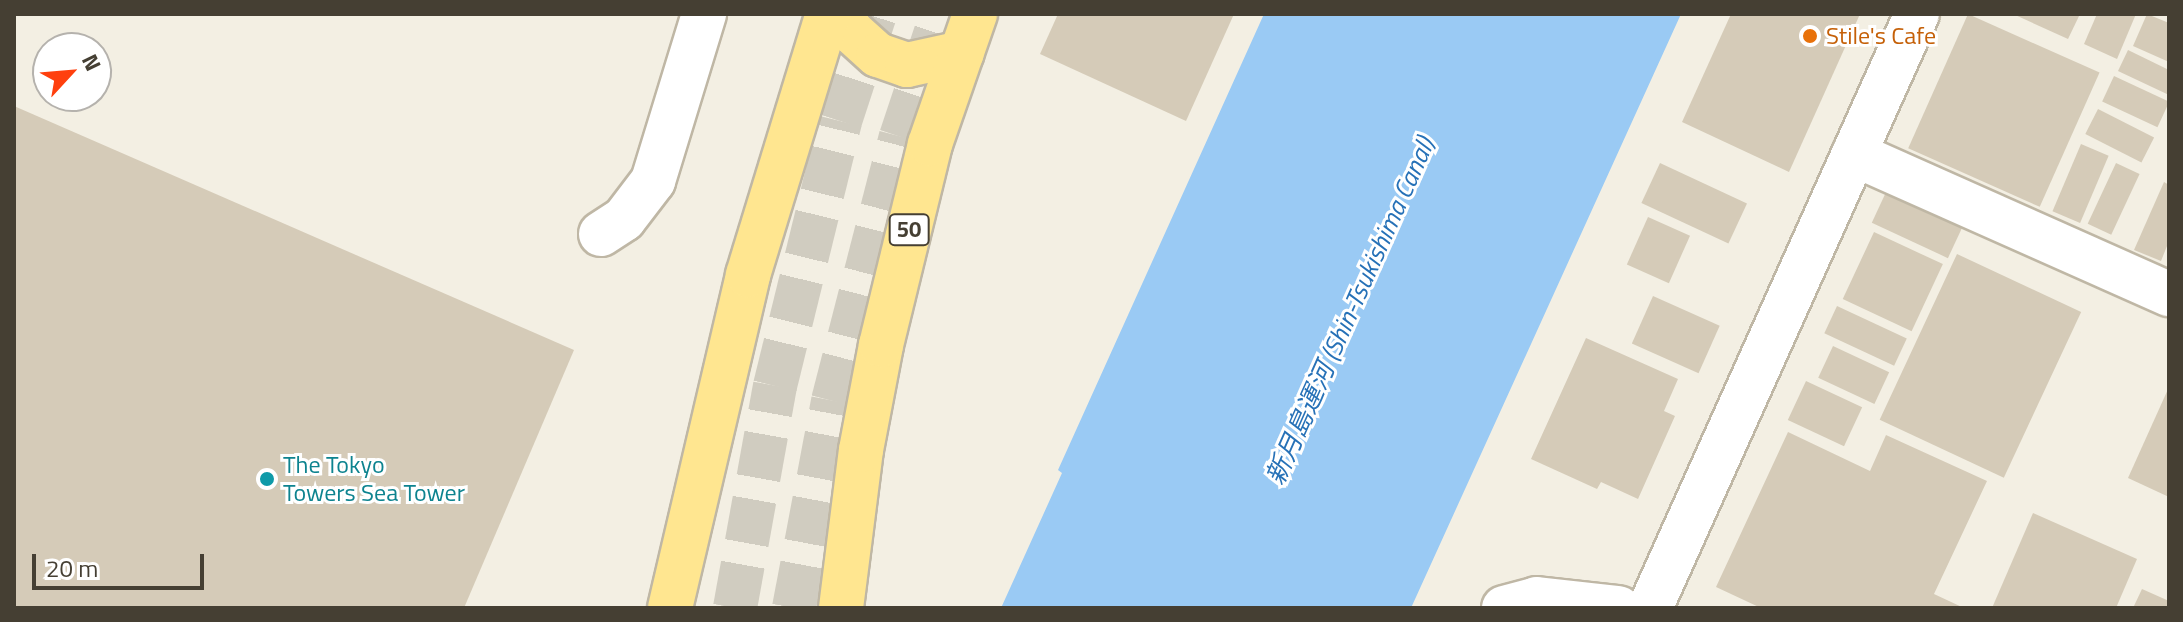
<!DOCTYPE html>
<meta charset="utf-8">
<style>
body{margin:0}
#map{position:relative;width:2183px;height:622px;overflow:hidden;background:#f3efe3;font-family:"Titillium Web","Noto Sans JP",sans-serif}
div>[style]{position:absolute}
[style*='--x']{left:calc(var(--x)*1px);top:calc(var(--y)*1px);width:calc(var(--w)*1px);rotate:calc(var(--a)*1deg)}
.water>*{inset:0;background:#9acaf4}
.building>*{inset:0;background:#d5cbb8;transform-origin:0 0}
.major-tunnel>*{height:44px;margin-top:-22px;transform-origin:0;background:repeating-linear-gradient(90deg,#d0ccc0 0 44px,transparent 0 66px)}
.roads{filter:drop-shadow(2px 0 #bfb7a5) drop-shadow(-2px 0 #bfb7a5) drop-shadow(0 2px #bfb7a5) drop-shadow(0 -2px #bfb7a5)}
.minor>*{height:44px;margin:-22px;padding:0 22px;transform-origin:22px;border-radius:22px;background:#fff}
.major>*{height:44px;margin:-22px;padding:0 22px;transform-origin:22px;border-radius:22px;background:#ffe690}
.dots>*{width:22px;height:22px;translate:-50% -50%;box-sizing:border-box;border:4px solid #fff;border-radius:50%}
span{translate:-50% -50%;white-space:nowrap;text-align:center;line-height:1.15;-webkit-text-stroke:6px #fff;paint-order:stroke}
.shield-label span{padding:2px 6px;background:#fff;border:2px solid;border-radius:6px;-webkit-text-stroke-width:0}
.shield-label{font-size:22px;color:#453f33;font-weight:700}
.food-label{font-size:24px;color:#c56008}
.left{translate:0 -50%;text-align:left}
.culture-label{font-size:24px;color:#0d838f}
.water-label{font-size:26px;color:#2671b7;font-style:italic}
.frame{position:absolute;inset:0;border:16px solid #453f33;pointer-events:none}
.north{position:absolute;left:32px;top:32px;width:80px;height:80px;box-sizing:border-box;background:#fff;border:2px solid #b5b2ad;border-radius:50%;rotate:64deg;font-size:22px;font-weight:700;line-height:32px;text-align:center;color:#453f33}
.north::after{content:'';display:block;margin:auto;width:28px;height:36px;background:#ff400e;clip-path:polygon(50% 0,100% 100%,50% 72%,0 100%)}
.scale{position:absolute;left:32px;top:554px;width:172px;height:36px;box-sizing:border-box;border:4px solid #453f33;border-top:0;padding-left:10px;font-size:24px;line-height:28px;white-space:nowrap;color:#453f33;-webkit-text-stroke:6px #fff;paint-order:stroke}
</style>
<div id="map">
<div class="water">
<i style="clip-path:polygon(1264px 14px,1681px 14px,1411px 608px,1001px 608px,1062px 473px,1058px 470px)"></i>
</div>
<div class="building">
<i style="clip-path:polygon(1058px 14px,1234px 14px,1186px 121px,1040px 54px)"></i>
<i style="clip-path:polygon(1731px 14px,1860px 14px,1789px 172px,1682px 122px)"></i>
<i style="left:1968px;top:14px;width:144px;height:147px;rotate:24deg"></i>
<i style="clip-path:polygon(2013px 14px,2080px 14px,2068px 39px)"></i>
<i style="clip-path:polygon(2097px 14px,2136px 14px,2117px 59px,2084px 44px)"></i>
<i style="clip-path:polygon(2147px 14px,2169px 23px,2169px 62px,2133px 46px)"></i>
<i style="clip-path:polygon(2128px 50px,2169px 70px,2169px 95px,2118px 71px)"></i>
<i style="left:2114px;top:76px;width:61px;height:28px;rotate:25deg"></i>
<i style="clip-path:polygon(14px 106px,574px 350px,464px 608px,14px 608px)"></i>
<i style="left:2098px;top:109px;width:63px;height:28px;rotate:27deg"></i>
<i style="left:2081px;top:144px;width:30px;height:73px;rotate:23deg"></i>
<i style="left:1660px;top:163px;width:96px;height:44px;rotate:25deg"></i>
<i style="left:2116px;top:163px;width:26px;height:67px;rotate:25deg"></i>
<i style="clip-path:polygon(2164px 182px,2169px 185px,2169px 241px,2161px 261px,2134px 250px)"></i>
<i style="left:1887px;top:190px;width:84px;height:36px;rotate:25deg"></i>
<i style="left:1648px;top:217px;width:46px;height:52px;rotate:24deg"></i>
<i style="left:1874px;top:232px;width:76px;height:74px;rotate:25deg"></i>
<i style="left:1957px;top:254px;width:137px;height:183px;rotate:25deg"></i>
<i style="left:1653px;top:296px;width:73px;height:52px;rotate:24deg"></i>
<i style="left:1837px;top:306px;width:77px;height:30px;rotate:25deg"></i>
<i style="clip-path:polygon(1586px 338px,1678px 379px,1664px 411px,1675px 416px,1638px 499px,1601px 482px,1597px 489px,1531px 459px)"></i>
<i style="left:1833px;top:346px;width:62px;height:35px;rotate:25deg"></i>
<i style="left:1806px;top:381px;width:62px;height:43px;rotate:25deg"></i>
<i style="clip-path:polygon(2169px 387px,2169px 497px,2128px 478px)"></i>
<i style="clip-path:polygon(1788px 432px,1870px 471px,1886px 435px,1987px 481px,1934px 594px,1964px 608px,1761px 608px,1716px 587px)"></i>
<i style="clip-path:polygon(2033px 513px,2137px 559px,2116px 608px,1992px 608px)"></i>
<i style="clip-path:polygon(2142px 589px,2169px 601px,2169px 608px,2133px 608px)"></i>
</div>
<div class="major-tunnel">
<i style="--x:735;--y:608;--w:226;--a:-79.8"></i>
<i style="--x:775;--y:386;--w:273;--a:-76.2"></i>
<i style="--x:840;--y:121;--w:113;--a:-71.9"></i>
<i style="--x:794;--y:608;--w:211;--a:-79.3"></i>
<i style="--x:833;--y:401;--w:273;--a:-75.6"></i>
<i style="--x:901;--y:137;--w:130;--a:-71.6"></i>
</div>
<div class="roads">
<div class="minor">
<i style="--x:1854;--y:154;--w:345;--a:24"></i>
<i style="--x:601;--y:234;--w:27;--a:-33"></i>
<i style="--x:624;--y:219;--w:48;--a:-52.7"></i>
<i style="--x:653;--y:181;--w:175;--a:-73"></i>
<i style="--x:1504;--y:608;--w:34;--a:-15"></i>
<i style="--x:1537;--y:599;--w:82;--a:6.3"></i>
<i style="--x:1650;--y:608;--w:651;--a:-65.8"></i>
</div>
<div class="major">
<i style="--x:841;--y:14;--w:20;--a:60"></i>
<i style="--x:851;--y:31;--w:36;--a:42"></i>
<i style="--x:878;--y:55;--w:31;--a:19"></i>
<i style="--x:907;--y:65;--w:56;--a:-12.3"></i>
<i style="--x:670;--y:608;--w:342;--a:-76.8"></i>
<i style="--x:748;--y:275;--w:273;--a:-73"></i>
<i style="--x:841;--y:608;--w:159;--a:-82.8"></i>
<i style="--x:861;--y:450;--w:107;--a:-79.2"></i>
<i style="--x:881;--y:345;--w:207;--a:-76.3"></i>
<i style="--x:930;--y:144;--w:138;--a:-70.9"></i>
</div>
</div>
<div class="dots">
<i style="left:1810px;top:36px;background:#e8710a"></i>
<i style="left:267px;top:479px;background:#0f9aa8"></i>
</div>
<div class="shield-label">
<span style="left:909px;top:230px">50</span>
</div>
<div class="food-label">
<span class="left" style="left:1826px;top:36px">Stile's Cafe</span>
</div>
<div class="culture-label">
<span class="left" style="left:283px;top:479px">The Tokyo<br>Towers Sea Tower</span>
</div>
<div class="water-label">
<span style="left:1350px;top:311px;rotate:-66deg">新月島運河 (Shin-Tsukishima Canal)</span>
</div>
<div class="frame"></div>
<div class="north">N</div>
<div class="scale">20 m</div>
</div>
